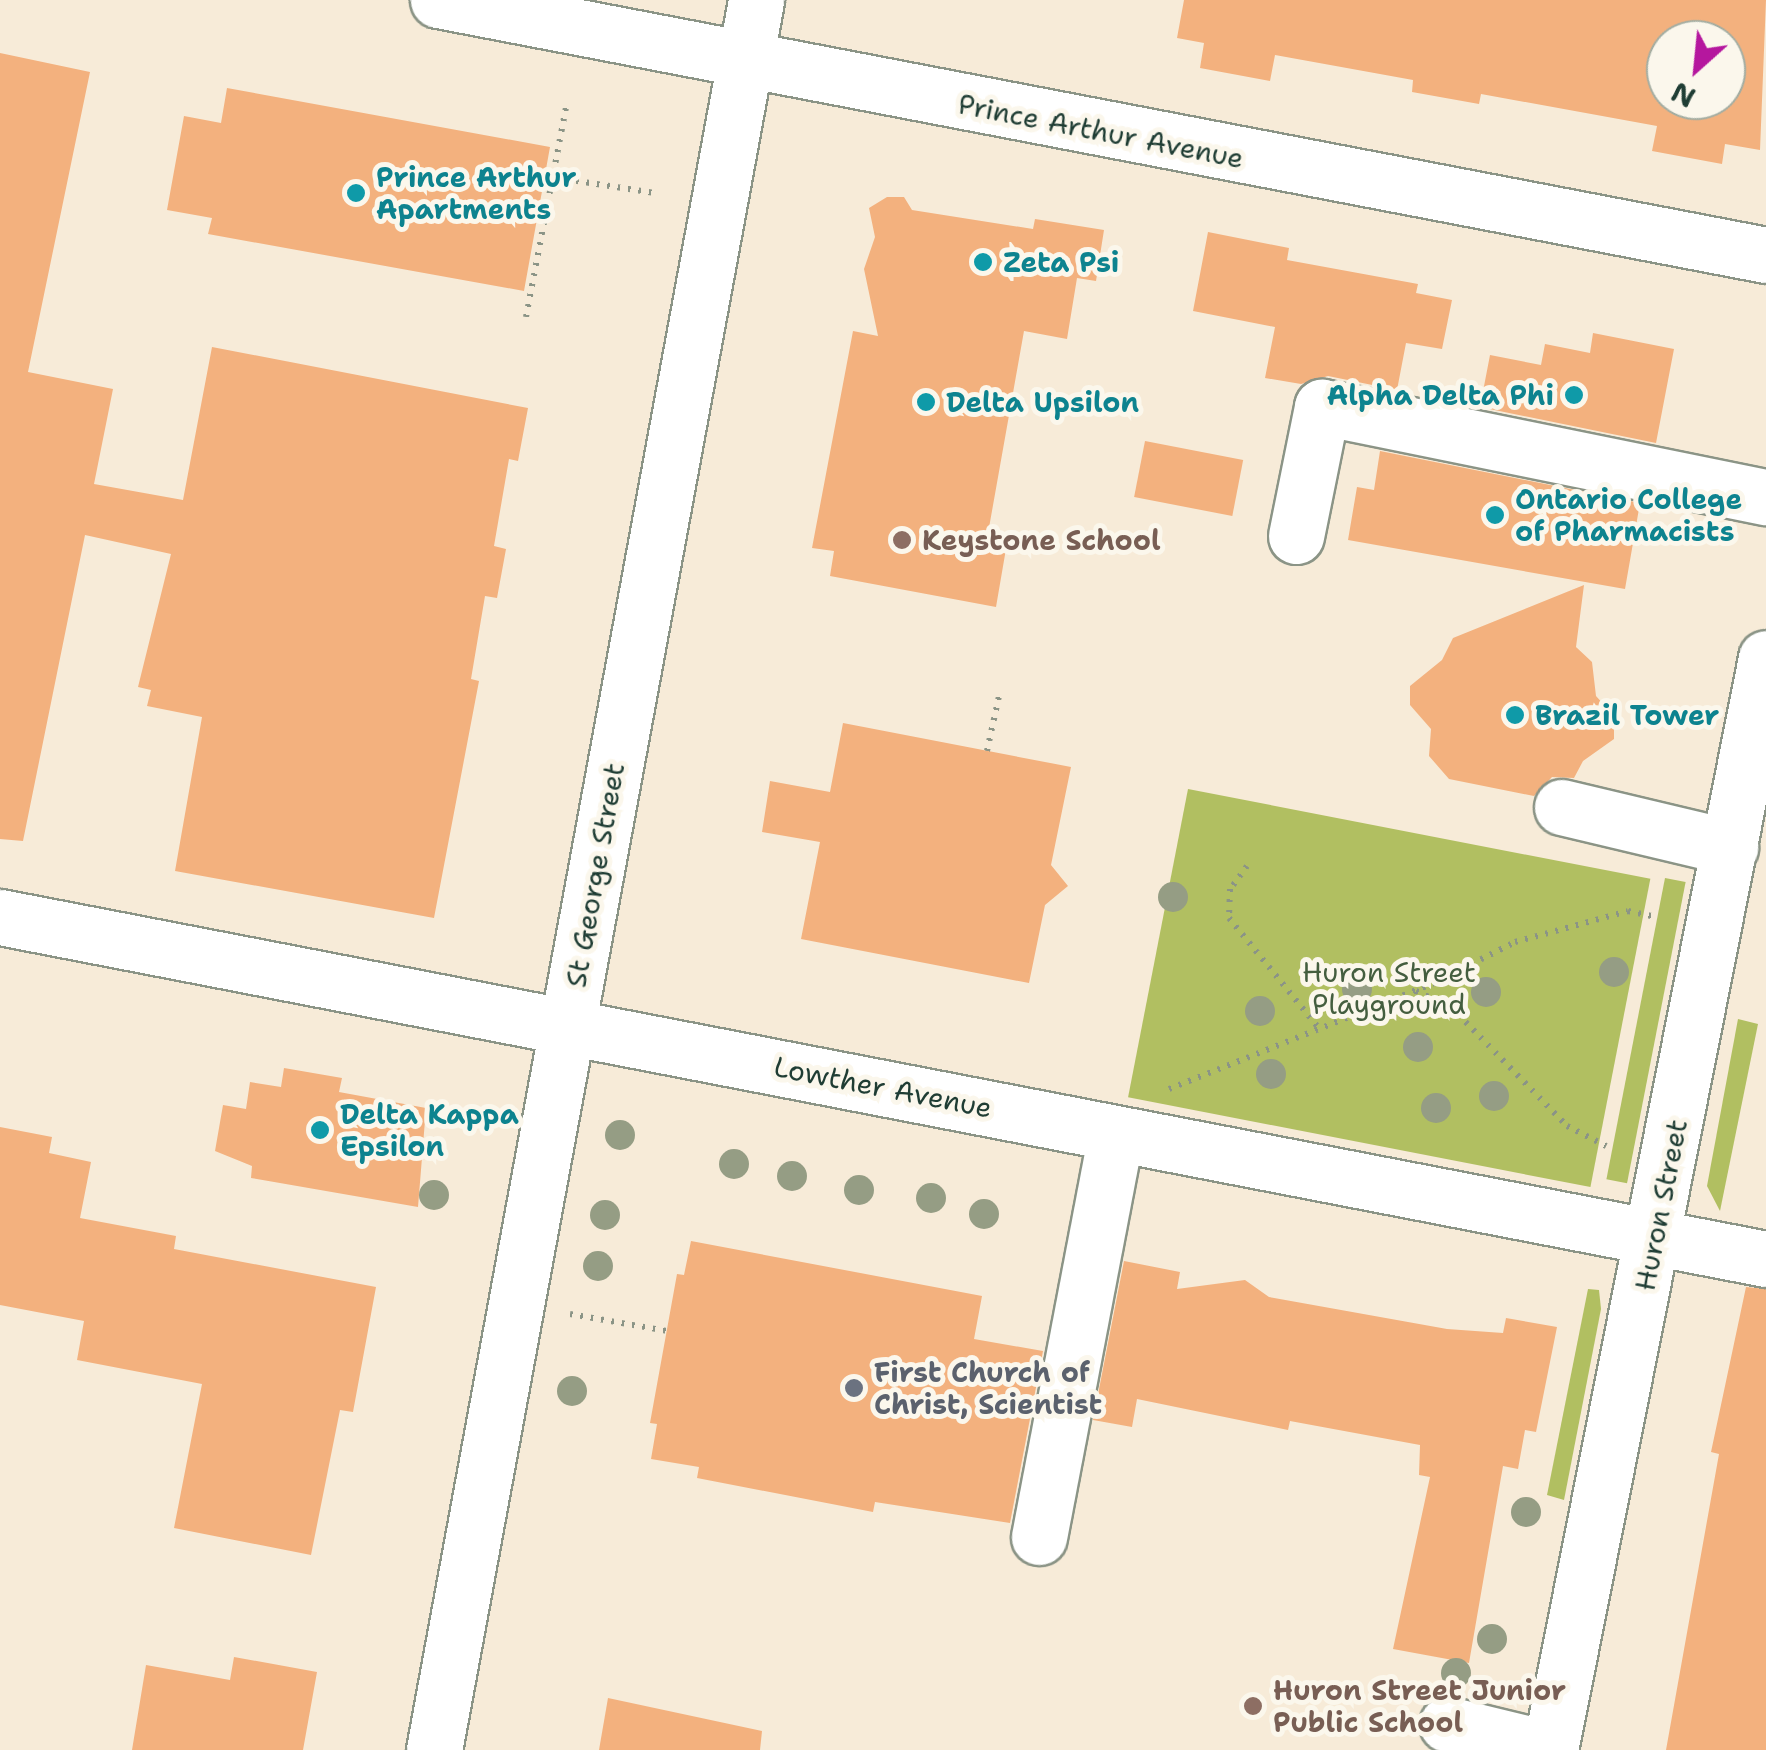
<!DOCTYPE html>
<style>
body{margin:0}
#map{position:relative;width:1766px;height:1750px;overflow:hidden;background:#f7ebd8;font-family:"Shantell Sans",sans-serif}
div>[style]{position:absolute}
[style*='--x']{left:calc(var(--x)*1px);top:calc(var(--y)*1px);width:calc(var(--w)*1px);rotate:calc(var(--a)*1deg)}
.green>*{inset:0;background:#b1bf61;transform-origin:0 0}
.building>*{inset:0;background:#f3b17e;transform-origin:0 0}
.path>*{height:6px;margin-top:-3px;transform-origin:0;background:repeating-linear-gradient(90deg,#8b9486 0 2.5px,transparent 0 10.5px)}
.roads{filter:drop-shadow(2px 0 #8b9486) drop-shadow(-2px 0 #8b9486) drop-shadow(0 2px #8b9486) drop-shadow(0 -2px #8b9486)}
.minor>*{height:55px;margin:-27.5px;padding:0 27.5px;transform-origin:27.5px;border-radius:27.5px;background:#fff}
.trees>*{width:30px;height:30px;margin:-15px;border-radius:50%;background:#959d84}
.dots>*{width:28px;height:28px;translate:-50% -50%;box-sizing:border-box;border:5px solid #fbf7ec;border-radius:50%}
span{translate:-50% -50%;white-space:nowrap;text-align:center;line-height:1.15;-webkit-text-stroke:10px #fbf7ec;paint-order:stroke}
.street-label{font-size:28px;color:#1f3d34}
.culture-label{font-size:28px;color:#0d838f;font-weight:700}
.left{translate:0 -50%;text-align:left}
.right{translate:-100% -50%;text-align:right}
.education-label{font-size:28px;color:#785e54;font-weight:700}
.park-label{font-size:28px;color:#445e3f}
.worship-label{font-size:28px;color:#5b616d;font-weight:700}
.north{position:absolute;left:1646px;top:20px;width:100px;height:100px;box-sizing:border-box;background:#fbf7ec;border:2px solid #a3ada2;border-radius:50%;rotate:207deg;font-size:28px;font-weight:700;line-height:40px;text-align:center;color:#1f3d34}
.north::after{content:'';display:block;margin:auto;width:35px;height:45px;background:#b5179e;clip-path:polygon(50% 0,100% 100%,50% 72%,0 100%)}
</style>
<div id="map">
<div class="green">
<i style="left:1188px;top:789px;width:471px;height:314px;rotate:11deg"></i>
<i style="left:1665px;top:878px;width:21px;height:307px;rotate:11deg"></i>
<i style="clip-path:polygon(1738px 1019px,1758px 1024px,1720px 1211px,1707px 1186px)"></i>
<i style="clip-path:polygon(1588px 1289px,1599px 1290px,1601px 1309px,1564px 1500px,1547px 1495px)"></i>
</div>
<div class="building">
<i style="clip-path:polygon(evenodd,1184px 0,1766px 0,1760px 150px,1725px 144px,1722px 164px,1652px 151px,1657px 126px,1481px 94px,1479px 104px,1412px 92px,1413px 80px,1275px 55px,1270px 81px,1200px 68px,1204px 43px,1177px 38px,1184px 0,1666px 40px,1726px 40px,1726px 100px,1666px 100px,1666px 40px)"></i>
<i style="clip-path:polygon(0 53px,90px 72px,28px 372px,113px 389px,94px 484px,183px 500px,212px 347px,528px 408px,518px 461px,509px 459px,494px 546px,506px 549px,497px 598px,485px 596px,471px 679px,479px 681px,434px 918px,175px 871px,202px 717px,147px 706px,151px 690px,138px 687px,171px 554px,85px 535px,23px 841px,0 839px)"></i>
<i style="clip-path:polygon(227px 88px,550px 147px,524px 291px,208px 234px,212px 218px,167px 210px,184px 116px,221px 123px)"></i>
<i style="clip-path:polygon(887px 197px,904px 197px,912px 210px,1033px 229px,1035px 219px,1104px 230px,1096px 281px,1077px 278px,1067px 339px,1024px 331px,987px 539px,1007px 543px,996px 607px,830px 576px,834px 551px,812px 548px,853px 331px,878px 336px,864px 269px,875px 237px,869px 208px)"></i>
<i style="clip-path:polygon(1208px 232px,1289px 248px,1287px 260px,1418px 284px,1416px 293px,1452px 300px,1442px 349px,1406px 343px,1397px 390px,1328px 376px,1301px 384px,1265px 378px,1275px 327px,1193px 311px)"></i>
<i style="clip-path:polygon(1593px 333px,1674px 349px,1656px 443px,1480px 407px,1490px 355px,1541px 365px,1545px 344px,1590px 353px)"></i>
<i style="left:1145px;top:441px;width:100px;height:57px;rotate:11deg"></i>
<i style="clip-path:polygon(1380px 451px,1640px 503px,1625px 589px,1348px 540px,1357px 487px,1374px 490px)"></i>
<i style="clip-path:polygon(1584px 585px,1576px 647px,1592px 662px,1596px 696px,1614px 716px,1614px 739px,1583px 761px,1574px 778px,1552px 777px,1534px 796px,1449px 779px,1429px 756px,1431px 729px,1410px 705px,1410px 686px,1442px 660px,1453px 638px)"></i>
<i style="clip-path:polygon(843px 723px,1071px 767px,1051px 865px,1068px 886px,1045px 905px,1029px 983px,801px 939px,820px 842px,762px 832px,770px 781px,830px 792px)"></i>
<i style="clip-path:polygon(284px 1068px,342px 1078px,339px 1092px,426px 1108px,418px 1207px,251px 1178px,252px 1166px,215px 1151px,223px 1105px,246px 1109px,250px 1082px,281px 1087px)"></i>
<i style="clip-path:polygon(0 1127px,52px 1137px,49px 1153px,91px 1162px,80px 1218px,176px 1236px,174px 1249px,376px 1287px,353px 1412px,340px 1410px,311px 1555px,174px 1528px,202px 1384px,77px 1360px,84px 1321px,0 1305px)"></i>
<i style="clip-path:polygon(691px 1241px,982px 1296px,974px 1339px,1043px 1351px,1010px 1523px,875px 1502px,873px 1512px,697px 1478px,699px 1467px,651px 1459px,657px 1424px,650px 1423px,677px 1274px,684px 1275px)"></i>
<i style="clip-path:polygon(1124px 1261px,1180px 1272px,1177px 1289px,1245px 1280px,1269px 1297px,1447px 1329px,1503px 1333px,1506px 1318px,1557px 1327px,1536px 1432px,1525px 1430px,1518px 1469px,1503px 1466px,1469px 1663px,1393px 1649px,1430px 1477px,1419px 1475px,1420px 1445px,1290px 1421px,1288px 1430px,1137px 1399px,1132px 1427px,1093px 1420px)"></i>
<i style="clip-path:polygon(1746px 1287px,1766px 1289px,1766px 1750px,1666px 1750px,1719px 1454px,1711px 1452px)"></i>
<i style="clip-path:polygon(234px 1657px,317px 1672px,303px 1750px,132px 1750px,146px 1665px,230px 1680px)"></i>
<i style="clip-path:polygon(608px 1698px,762px 1731px,760px 1750px,599px 1750px)"></i>
</div>
<div class="path">
<i style="--x:545;--y:176;--w:111;--a:8.8"></i>
<i style="--x:526;--y:317;--w:219;--a:-79.2"></i>
<i style="--x:987;--y:751;--w:56;--a:-77.7"></i>
<i style="--x:1247;--y:866;--w:29;--a:126"></i>
<i style="--x:1230;--y:889;--w:29;--a:92"></i>
<i style="--x:1229;--y:918;--w:141;--a:50.8"></i>
<i style="--x:1416;--y:991;--w:38;--a:25"></i>
<i style="--x:1451;--y:1007;--w:166;--a:45.7"></i>
<i style="--x:1567;--y:1126;--w:44;--a:27.1"></i>
<i style="--x:1169;--y:1089;--w:285;--a:-21.8"></i>
<i style="--x:1434;--y:983;--w:91;--a:-26.8"></i>
<i style="--x:1515;--y:942;--w:117;--a:-15.3"></i>
<i style="--x:1628;--y:911;--w:24;--a:12"></i>
<i style="--x:570;--y:1314;--w:98;--a:9.9"></i>
</div>
<div class="roads">
<div class="minor">
<i style="--x:438;--y:0;--w:1352;--a:10.87"></i>
<i style="--x:1296;--y:536;--w:132;--a:-78.6"></i>
<i style="--x:1322;--y:407;--w:453;--a:11.5"></i>
<i style="--x:1562;--y:807;--w:173;--a:13.4"></i>
<i style="--x:0;--y:917;--w:1799;--a:10.96"></i>
<i style="--x:1039;--y:1537;--w:410;--a:-79.2"></i>
<i style="--x:1447;--y:1724;--w:106;--a:13.6"></i>
<i style="--x:434;--y:1750;--w:1779;--a:-79.57"></i>
<i style="--x:1550;--y:1750;--w:1113;--a:-78.81"></i>
</div>
</div>
<div class="trees">
<i style="left:1173px;top:897px"></i>
<i style="left:1614px;top:972px"></i>
<i style="left:1357px;top:989px"></i>
<i style="left:1486px;top:992px"></i>
<i style="left:1260px;top:1011px"></i>
<i style="left:1418px;top:1047px"></i>
<i style="left:1271px;top:1074px"></i>
<i style="left:1494px;top:1096px"></i>
<i style="left:1436px;top:1108px"></i>
<i style="left:620px;top:1135px"></i>
<i style="left:734px;top:1164px"></i>
<i style="left:792px;top:1176px"></i>
<i style="left:859px;top:1190px"></i>
<i style="left:434px;top:1195px"></i>
<i style="left:931px;top:1198px"></i>
<i style="left:984px;top:1214px"></i>
<i style="left:605px;top:1215px"></i>
<i style="left:598px;top:1266px"></i>
<i style="left:572px;top:1391px"></i>
<i style="left:1526px;top:1512px"></i>
<i style="left:1492px;top:1639px"></i>
<i style="left:1456px;top:1673px"></i>
</div>
<div class="dots">
<i style="left:356px;top:193px;background:#0f9aa8"></i>
<i style="left:983px;top:262px;background:#0f9aa8"></i>
<i style="left:1574px;top:395px;background:#0f9aa8"></i>
<i style="left:926px;top:402px;background:#0f9aa8"></i>
<i style="left:1495px;top:515px;background:#0f9aa8"></i>
<i style="left:902px;top:540px;background:#8d6e63"></i>
<i style="left:1515px;top:715px;background:#0f9aa8"></i>
<i style="left:320px;top:1130px;background:#0f9aa8"></i>
<i style="left:854px;top:1388px;background:#6b7280"></i>
<i style="left:1253px;top:1706px;background:#8d6e63"></i>
</div>
<div class="street-label">
<span style="left:1101px;top:131px;rotate:11deg">Prince Arthur Avenue</span>
<span style="left:595px;top:875px;rotate:-80deg">St George Street</span>
<span style="left:883px;top:1087px;rotate:11deg">Lowther Avenue</span>
<span style="left:1661px;top:1205px;rotate:-79deg">Huron Street</span>
</div>
<div class="culture-label">
<span class="left" style="left:376px;top:193px">Prince Arthur<br>Apartments</span>
<span class="left" style="left:1003px;top:262px">Zeta Psi</span>
<span class="right" style="left:1554px;top:395px">Alpha Delta Phi</span>
<span class="left" style="left:946px;top:402px">Delta Upsilon</span>
<span class="left" style="left:1515px;top:515px">Ontario College<br>of Pharmacists</span>
<span class="left" style="left:1535px;top:715px">Brazil Tower</span>
<span class="left" style="left:340px;top:1130px">Delta Kappa<br>Epsilon</span>
</div>
<div class="education-label">
<span class="left" style="left:922px;top:540px">Keystone School</span>
<span class="left" style="left:1273px;top:1706px">Huron Street Junior<br>Public School</span>
</div>
<div class="park-label">
<span style="left:1389px;top:988px">Huron Street<br>Playground</span>
</div>
<div class="worship-label">
<span class="left" style="left:874px;top:1388px">First Church of<br>Christ, Scientist</span>
</div>
<div class="north">N</div>
</div>
